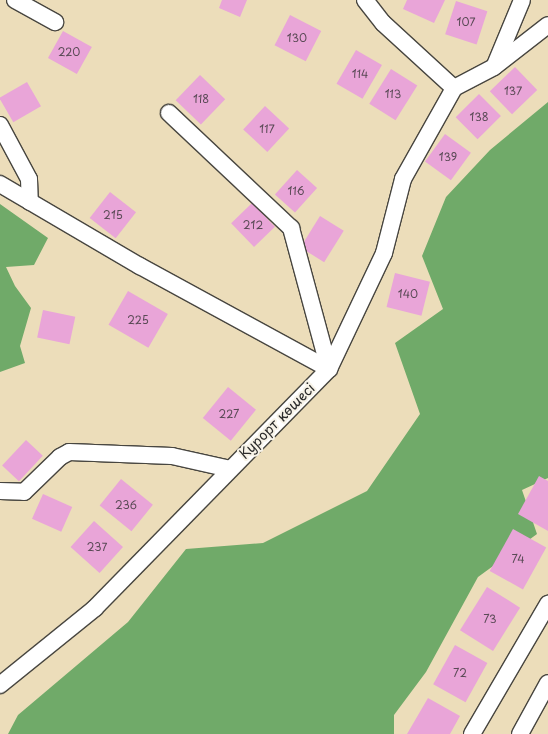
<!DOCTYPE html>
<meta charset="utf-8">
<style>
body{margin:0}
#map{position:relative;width:548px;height:734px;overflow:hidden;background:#ecddba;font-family:"Playpen Sans",sans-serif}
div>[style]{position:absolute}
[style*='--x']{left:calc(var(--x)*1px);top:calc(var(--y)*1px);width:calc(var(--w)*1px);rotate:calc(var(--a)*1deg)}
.forest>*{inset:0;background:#70aa69}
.building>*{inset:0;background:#e9a5d8;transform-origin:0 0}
.roads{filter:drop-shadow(1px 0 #484640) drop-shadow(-1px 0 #484640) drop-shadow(0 1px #484640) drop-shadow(0 -1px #484640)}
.minor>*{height:16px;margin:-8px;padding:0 8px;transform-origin:8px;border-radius:8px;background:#fff}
span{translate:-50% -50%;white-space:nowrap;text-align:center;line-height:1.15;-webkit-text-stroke:4px #f7f3e8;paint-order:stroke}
.number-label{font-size:11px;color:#5a4a56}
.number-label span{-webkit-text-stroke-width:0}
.street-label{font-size:14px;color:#2b2b2b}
</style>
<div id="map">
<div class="forest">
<i style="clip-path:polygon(548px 102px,548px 478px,522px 490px,537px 534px,478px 577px,426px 672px,394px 715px,394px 734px,8px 734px,18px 715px,128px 622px,186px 549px,263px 543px,367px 491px,420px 414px,395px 343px,443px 309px,422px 256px,446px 197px,490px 150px)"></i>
<i style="clip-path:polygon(0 204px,48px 238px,34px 265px,6px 267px,15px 286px,31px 308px,20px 346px,25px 363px,0 372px)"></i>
</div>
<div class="building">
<i style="clip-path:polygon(222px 0,247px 0,240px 17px,219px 8px)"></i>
<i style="clip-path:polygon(407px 0,445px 0,434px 23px,403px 9px)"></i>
<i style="left:456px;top:1px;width:33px;height:35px;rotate:18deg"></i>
<i style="left:290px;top:15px;width:35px;height:34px;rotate:27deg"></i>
<i style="left:63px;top:31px;width:33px;height:31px;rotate:29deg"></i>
<i style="left:356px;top:50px;width:30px;height:39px;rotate:30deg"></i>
<i style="left:515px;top:67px;width:32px;height:35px;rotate:46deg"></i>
<i style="left:391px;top:69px;width:31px;height:41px;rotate:32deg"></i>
<i style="left:200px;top:75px;width:35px;height:35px;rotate:44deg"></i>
<i style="left:27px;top:82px;width:28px;height:32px;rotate:60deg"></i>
<i style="left:479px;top:94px;width:31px;height:33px;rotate:45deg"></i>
<i style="left:265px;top:106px;width:33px;height:32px;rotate:43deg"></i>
<i style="left:445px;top:134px;width:32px;height:34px;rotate:36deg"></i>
<i style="left:297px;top:170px;width:27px;height:33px;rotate:42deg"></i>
<i style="left:110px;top:192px;width:33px;height:33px;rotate:38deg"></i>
<i style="left:252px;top:203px;width:33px;height:29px;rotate:46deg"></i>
<i style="left:320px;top:216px;width:28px;height:37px;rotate:32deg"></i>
<i style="left:395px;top:273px;width:36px;height:35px;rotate:14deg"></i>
<i style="left:128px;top:291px;width:46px;height:39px;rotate:30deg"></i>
<i style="left:43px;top:310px;width:33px;height:28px;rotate:12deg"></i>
<i style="left:228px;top:387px;width:36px;height:40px;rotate:39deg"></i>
<i style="left:26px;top:440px;width:23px;height:35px;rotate:43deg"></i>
<i style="clip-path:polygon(539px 476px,548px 481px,548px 531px,518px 514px)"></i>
<i style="left:121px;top:479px;width:41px;height:34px;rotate:39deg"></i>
<i style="left:43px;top:494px;width:32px;height:27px;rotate:24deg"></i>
<i style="left:94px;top:521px;width:39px;height:35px;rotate:42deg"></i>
<i style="left:513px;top:529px;width:38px;height:48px;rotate:29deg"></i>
<i style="left:487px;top:587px;width:39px;height:51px;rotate:32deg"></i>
<i style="left:455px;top:645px;width:37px;height:45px;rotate:29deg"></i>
<i style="clip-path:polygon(428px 698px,460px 716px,450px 734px,407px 734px)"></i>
</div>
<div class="roads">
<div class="minor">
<i style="--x:15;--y:0;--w:46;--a:28.8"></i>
<i style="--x:365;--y:0;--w:29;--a:52"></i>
<i style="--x:383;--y:23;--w:96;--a:42.5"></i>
<i style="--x:495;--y:65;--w:70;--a:-67.4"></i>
<i style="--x:169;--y:113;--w:168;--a:43.3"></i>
<i style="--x:291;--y:228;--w:146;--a:74.9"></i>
<i style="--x:0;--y:125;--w:61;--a:61.8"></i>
<i style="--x:29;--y:179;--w:23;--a:88"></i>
<i style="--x:0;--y:184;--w:162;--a:30.4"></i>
<i style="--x:140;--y:266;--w:215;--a:28.6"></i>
<i style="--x:0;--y:491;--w:24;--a:2"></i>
<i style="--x:24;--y:492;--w:50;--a:-44.2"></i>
<i style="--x:60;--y:457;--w:10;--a:-29"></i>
<i style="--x:69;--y:452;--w:103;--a:2.2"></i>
<i style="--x:172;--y:456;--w:59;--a:12.6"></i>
<i style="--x:0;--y:685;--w:122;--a:-39"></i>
<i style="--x:95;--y:608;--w:334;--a:-45.6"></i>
<i style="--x:329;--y:369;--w:128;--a:-64.6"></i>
<i style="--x:384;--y:253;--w:76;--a:-75.6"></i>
<i style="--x:403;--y:179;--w:104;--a:-60.7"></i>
<i style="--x:454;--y:88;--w:45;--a:-27.7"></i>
<i style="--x:494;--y:67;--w:68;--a:-37.9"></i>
<i style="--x:472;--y:734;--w:151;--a:-59.7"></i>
<i style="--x:520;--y:734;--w:58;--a:-61.2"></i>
</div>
</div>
<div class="number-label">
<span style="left:466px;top:22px">107</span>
<span style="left:297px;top:38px">130</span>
<span style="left:69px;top:52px">220</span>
<span style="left:360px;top:74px">114</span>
<span style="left:513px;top:91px">137</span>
<span style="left:393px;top:94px">113</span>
<span style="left:201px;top:99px">118</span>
<span style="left:479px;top:117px">138</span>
<span style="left:267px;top:129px">117</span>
<span style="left:448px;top:157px">139</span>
<span style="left:296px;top:191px">116</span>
<span style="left:113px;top:215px">215</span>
<span style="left:253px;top:225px">212</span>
<span style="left:408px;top:294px">140</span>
<span style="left:138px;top:320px">225</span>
<span style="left:229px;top:414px">227</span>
<span style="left:126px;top:505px">236</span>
<span style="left:97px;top:547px">237</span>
<span style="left:518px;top:559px">74</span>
<span style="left:490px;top:619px">73</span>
<span style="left:460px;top:673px">72</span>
</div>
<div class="street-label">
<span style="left:277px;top:421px;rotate:-45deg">Курорт көшесі</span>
</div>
</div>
